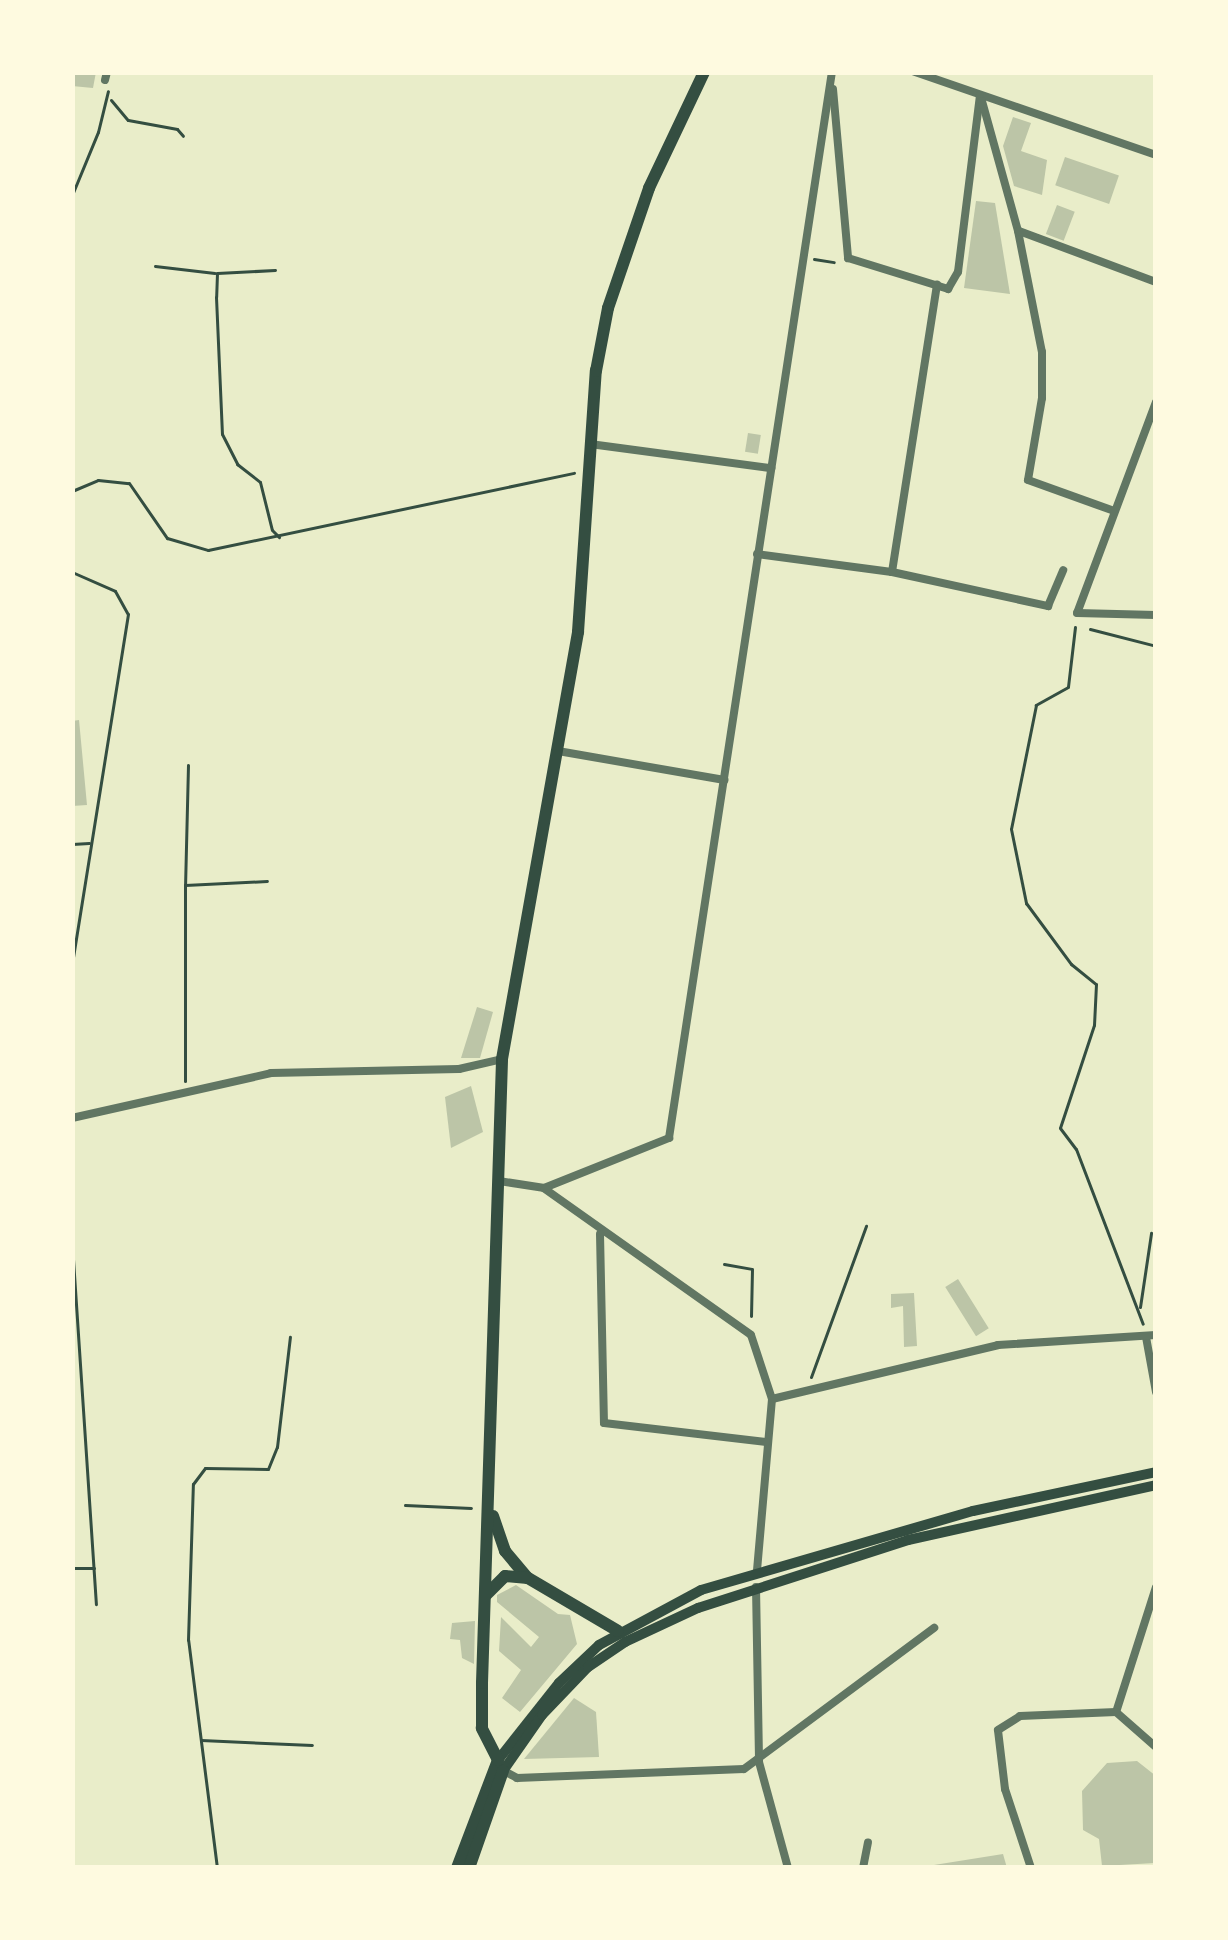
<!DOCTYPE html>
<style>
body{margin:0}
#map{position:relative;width:1228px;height:1940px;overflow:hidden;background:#e9edc9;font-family:"Sofia Sans Condensed",sans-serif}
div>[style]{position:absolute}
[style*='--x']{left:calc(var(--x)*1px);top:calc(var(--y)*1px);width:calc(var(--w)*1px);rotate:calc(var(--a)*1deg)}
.building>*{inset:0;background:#bcc5a7;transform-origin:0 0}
.path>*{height:3px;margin:-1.5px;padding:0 1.5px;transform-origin:1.5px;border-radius:1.5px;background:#344e41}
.minor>*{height:8px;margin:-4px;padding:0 4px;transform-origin:4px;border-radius:4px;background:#617663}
.secondary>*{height:10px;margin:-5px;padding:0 5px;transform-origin:5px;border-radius:5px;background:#344e41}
.primary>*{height:12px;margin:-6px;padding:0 6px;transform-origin:6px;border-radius:6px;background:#344e41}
span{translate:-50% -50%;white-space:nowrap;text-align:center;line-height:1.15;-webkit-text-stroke:12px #fefae0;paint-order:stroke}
.frame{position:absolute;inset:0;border:75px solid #fefae0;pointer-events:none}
</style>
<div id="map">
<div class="building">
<i style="clip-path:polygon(72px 72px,96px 72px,93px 88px,72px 86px)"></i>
<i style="clip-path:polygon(1013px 117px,1031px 123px,1021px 151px,1047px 160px,1042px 195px,1014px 186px,1003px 146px)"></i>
<i style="left:1065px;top:157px;width:57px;height:30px;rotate:19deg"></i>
<i style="clip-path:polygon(976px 201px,995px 203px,1010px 294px,964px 288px)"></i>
<i style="left:1057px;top:205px;width:19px;height:31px;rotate:21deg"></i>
<i style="left:748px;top:433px;width:13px;height:19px;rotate:9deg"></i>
<i style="clip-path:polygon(79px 720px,87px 805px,72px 806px,72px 721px)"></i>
<i style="clip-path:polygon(477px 1007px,493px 1012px,480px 1058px,461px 1058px)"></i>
<i style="clip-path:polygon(471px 1086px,483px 1132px,451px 1148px,445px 1097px)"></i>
<i style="left:958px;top:1279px;width:58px;height:15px;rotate:58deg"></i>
<i style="clip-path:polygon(914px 1293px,917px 1346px,904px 1347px,903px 1306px,891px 1308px,891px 1294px)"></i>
<i style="clip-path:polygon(516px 1585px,558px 1614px,570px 1615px,577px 1644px,520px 1712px,502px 1698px,521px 1670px,499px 1651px,501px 1617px,531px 1647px,539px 1637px,497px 1602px,497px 1595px)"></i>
<i style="clip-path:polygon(475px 1621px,474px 1664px,462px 1658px,460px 1640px,450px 1639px,452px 1623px)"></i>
<i style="clip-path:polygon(574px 1698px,596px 1712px,599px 1757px,524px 1759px)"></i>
<i style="clip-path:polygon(1137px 1761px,1156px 1776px,1155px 1863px,1102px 1866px,1099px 1839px,1083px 1830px,1082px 1791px,1107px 1763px)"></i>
<i style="clip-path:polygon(1003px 1854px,1007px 1868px,934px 1868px,934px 1865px)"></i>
</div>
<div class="path">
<i style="--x:111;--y:100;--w:26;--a:50"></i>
<i style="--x:128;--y:120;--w:50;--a:10.4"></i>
<i style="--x:177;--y:129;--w:9;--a:49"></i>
<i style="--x:72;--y:195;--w:68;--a:-67.6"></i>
<i style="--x:98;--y:132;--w:42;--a:-76.3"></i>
<i style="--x:814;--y:259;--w:20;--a:9"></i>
<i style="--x:155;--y:266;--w:60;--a:6.7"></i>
<i style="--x:275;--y:270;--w:58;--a:177"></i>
<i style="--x:217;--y:273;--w:24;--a:92"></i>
<i style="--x:216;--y:297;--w:137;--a:87.5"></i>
<i style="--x:222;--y:434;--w:34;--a:63"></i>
<i style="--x:237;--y:464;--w:29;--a:38"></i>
<i style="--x:260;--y:482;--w:49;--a:76"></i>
<i style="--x:272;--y:530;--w:10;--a:45"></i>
<i style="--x:72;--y:491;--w:28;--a:-23"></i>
<i style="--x:98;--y:480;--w:31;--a:6"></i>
<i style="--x:129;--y:483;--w:67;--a:55.4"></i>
<i style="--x:167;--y:538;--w:43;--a:16.3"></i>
<i style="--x:208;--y:550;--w:374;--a:-11.9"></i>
<i style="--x:72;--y:572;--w:47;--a:23.8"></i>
<i style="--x:115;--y:591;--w:26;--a:61"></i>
<i style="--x:128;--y:614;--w:354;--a:99.1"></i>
<i style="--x:1075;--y:627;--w:60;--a:96.7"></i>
<i style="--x:1068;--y:687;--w:37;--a:151"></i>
<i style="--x:1036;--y:705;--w:126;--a:101.4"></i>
<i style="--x:1011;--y:829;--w:76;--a:78.5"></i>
<i style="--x:1026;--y:903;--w:76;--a:53.6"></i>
<i style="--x:1071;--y:964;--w:32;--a:39"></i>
<i style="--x:1096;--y:984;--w:41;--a:92.8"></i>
<i style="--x:1094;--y:1025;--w:108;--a:108.3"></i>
<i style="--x:1060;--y:1128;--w:26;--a:53"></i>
<i style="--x:1076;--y:1149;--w:187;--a:69.1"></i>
<i style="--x:1090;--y:629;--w:68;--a:14.4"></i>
<i style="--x:188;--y:765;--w:120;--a:91.4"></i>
<i style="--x:185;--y:885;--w:82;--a:-2.8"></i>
<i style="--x:72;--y:844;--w:17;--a:-3"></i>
<i style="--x:185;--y:885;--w:196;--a:90"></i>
<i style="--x:72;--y:1244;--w:361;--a:86.2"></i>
<i style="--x:724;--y:1264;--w:28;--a:10"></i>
<i style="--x:752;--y:1269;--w:47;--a:91.2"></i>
<i style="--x:1140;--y:1307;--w:75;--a:-81.5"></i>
<i style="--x:811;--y:1377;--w:161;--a:-70"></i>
<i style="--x:405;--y:1505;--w:66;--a:2.6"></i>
<i style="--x:72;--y:1568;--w:22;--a:0"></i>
<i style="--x:201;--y:1740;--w:111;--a:2.6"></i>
<i style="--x:217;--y:1868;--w:230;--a:-97.2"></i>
<i style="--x:188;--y:1640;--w:156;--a:-88.2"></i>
<i style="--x:193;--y:1484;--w:20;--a:-53"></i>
<i style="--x:205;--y:1468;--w:63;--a:0.9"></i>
<i style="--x:268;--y:1469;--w:24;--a:-68"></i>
<i style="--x:277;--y:1447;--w:111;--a:-83.3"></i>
</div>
<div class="minor">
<i style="--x:915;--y:72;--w:255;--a:19"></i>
<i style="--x:105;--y:80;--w:8;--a:-76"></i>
<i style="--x:833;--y:89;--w:170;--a:84.9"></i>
<i style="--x:848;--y:258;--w:105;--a:17.2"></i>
<i style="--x:948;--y:289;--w:20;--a:-60"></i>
<i style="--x:958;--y:272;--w:178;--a:-82.9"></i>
<i style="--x:982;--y:101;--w:135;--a:74.5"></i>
<i style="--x:1018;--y:231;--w:123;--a:78.8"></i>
<i style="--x:1042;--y:352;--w:46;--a:90"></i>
<i style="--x:1042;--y:398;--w:83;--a:99.7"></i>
<i style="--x:1028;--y:480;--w:91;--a:19.8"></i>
<i style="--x:1019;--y:231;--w:146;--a:20.4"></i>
<i style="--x:1156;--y:402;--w:225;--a:110.5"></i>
<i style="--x:1077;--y:613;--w:79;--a:1.5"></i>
<i style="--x:590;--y:444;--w:183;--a:7.6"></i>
<i style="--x:757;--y:554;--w:136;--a:7.6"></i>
<i style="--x:892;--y:572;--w:160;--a:12.3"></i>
<i style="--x:1048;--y:606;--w:39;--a:-67"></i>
<i style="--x:892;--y:572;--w:291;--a:-81.1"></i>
<i style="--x:558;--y:751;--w:169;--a:9.9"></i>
<i style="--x:72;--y:1118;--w:204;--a:-12.7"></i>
<i style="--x:271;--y:1073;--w:188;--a:-1.2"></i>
<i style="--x:459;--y:1069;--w:44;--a:-13.1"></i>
<i style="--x:499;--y:1181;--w:46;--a:8.8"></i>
<i style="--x:544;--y:1188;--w:135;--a:-21.8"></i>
<i style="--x:669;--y:1138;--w:1078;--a:-81.31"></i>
<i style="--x:545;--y:1189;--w:252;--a:35.3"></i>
<i style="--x:751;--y:1335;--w:67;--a:71.8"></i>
<i style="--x:772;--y:1399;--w:173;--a:95"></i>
<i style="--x:600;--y:1234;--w:189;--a:88.8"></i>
<i style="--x:604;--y:1423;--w:163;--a:6.7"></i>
<i style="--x:1146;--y:1337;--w:56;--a:79.7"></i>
<i style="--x:772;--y:1399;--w:232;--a:-13.4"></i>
<i style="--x:998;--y:1345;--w:158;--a:-3.6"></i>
<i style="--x:756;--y:1587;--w:175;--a:89"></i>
<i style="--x:759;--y:1762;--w:110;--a:74.7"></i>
<i style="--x:1156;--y:1587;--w:131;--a:107.7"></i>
<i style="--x:1116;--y:1712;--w:53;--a:41.2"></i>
<i style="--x:504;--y:1771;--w:15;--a:28"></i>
<i style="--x:517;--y:1778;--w:227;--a:-2.3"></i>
<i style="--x:744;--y:1769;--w:237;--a:-36.6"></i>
<i style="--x:863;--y:1868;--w:26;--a:-79"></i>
<i style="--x:1031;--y:1868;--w:83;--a:-108.2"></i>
<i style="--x:1005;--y:1789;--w:59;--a:-96.8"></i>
<i style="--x:998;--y:1730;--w:26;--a:-32"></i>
<i style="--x:1020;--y:1716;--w:96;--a:-2.4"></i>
</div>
<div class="secondary">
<i style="--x:498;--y:1760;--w:98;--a:-51.6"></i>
<i style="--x:559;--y:1683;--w:55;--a:-43.5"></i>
<i style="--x:599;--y:1645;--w:116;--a:-28.3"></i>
<i style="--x:701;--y:1590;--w:283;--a:-16.2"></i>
<i style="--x:973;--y:1511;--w:187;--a:-12"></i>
<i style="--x:503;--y:1771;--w:68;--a:-55.1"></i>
<i style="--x:542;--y:1715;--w:66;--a:-46.2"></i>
<i style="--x:588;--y:1667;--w:45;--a:-34"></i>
<i style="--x:625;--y:1642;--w:81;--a:-25"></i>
<i style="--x:698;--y:1608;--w:221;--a:-17.9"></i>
<i style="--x:908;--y:1540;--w:254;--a:-12.5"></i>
</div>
<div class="primary">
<i style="--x:493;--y:1516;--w:37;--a:71"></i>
<i style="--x:505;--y:1551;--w:35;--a:50"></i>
<i style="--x:528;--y:1578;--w:104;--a:30.5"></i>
<i style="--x:486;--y:1595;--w:27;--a:-45"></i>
<i style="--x:505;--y:1576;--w:23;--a:5"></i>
<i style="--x:457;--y:1868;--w:116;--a:-69.2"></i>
<i style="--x:498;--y:1760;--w:36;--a:-117"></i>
<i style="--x:482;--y:1728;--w:45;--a:-90"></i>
<i style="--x:482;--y:1683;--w:624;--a:-88.16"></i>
<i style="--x:502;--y:1059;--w:434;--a:-79.9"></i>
<i style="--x:578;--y:632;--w:262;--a:-86.1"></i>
<i style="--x:596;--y:371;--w:64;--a:-79.2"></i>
<i style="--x:608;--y:308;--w:127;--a:-71.1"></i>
<i style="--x:649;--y:188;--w:128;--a:-64.6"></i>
<i style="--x:469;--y:1868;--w:103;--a:-70.7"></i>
</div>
<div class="frame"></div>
</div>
